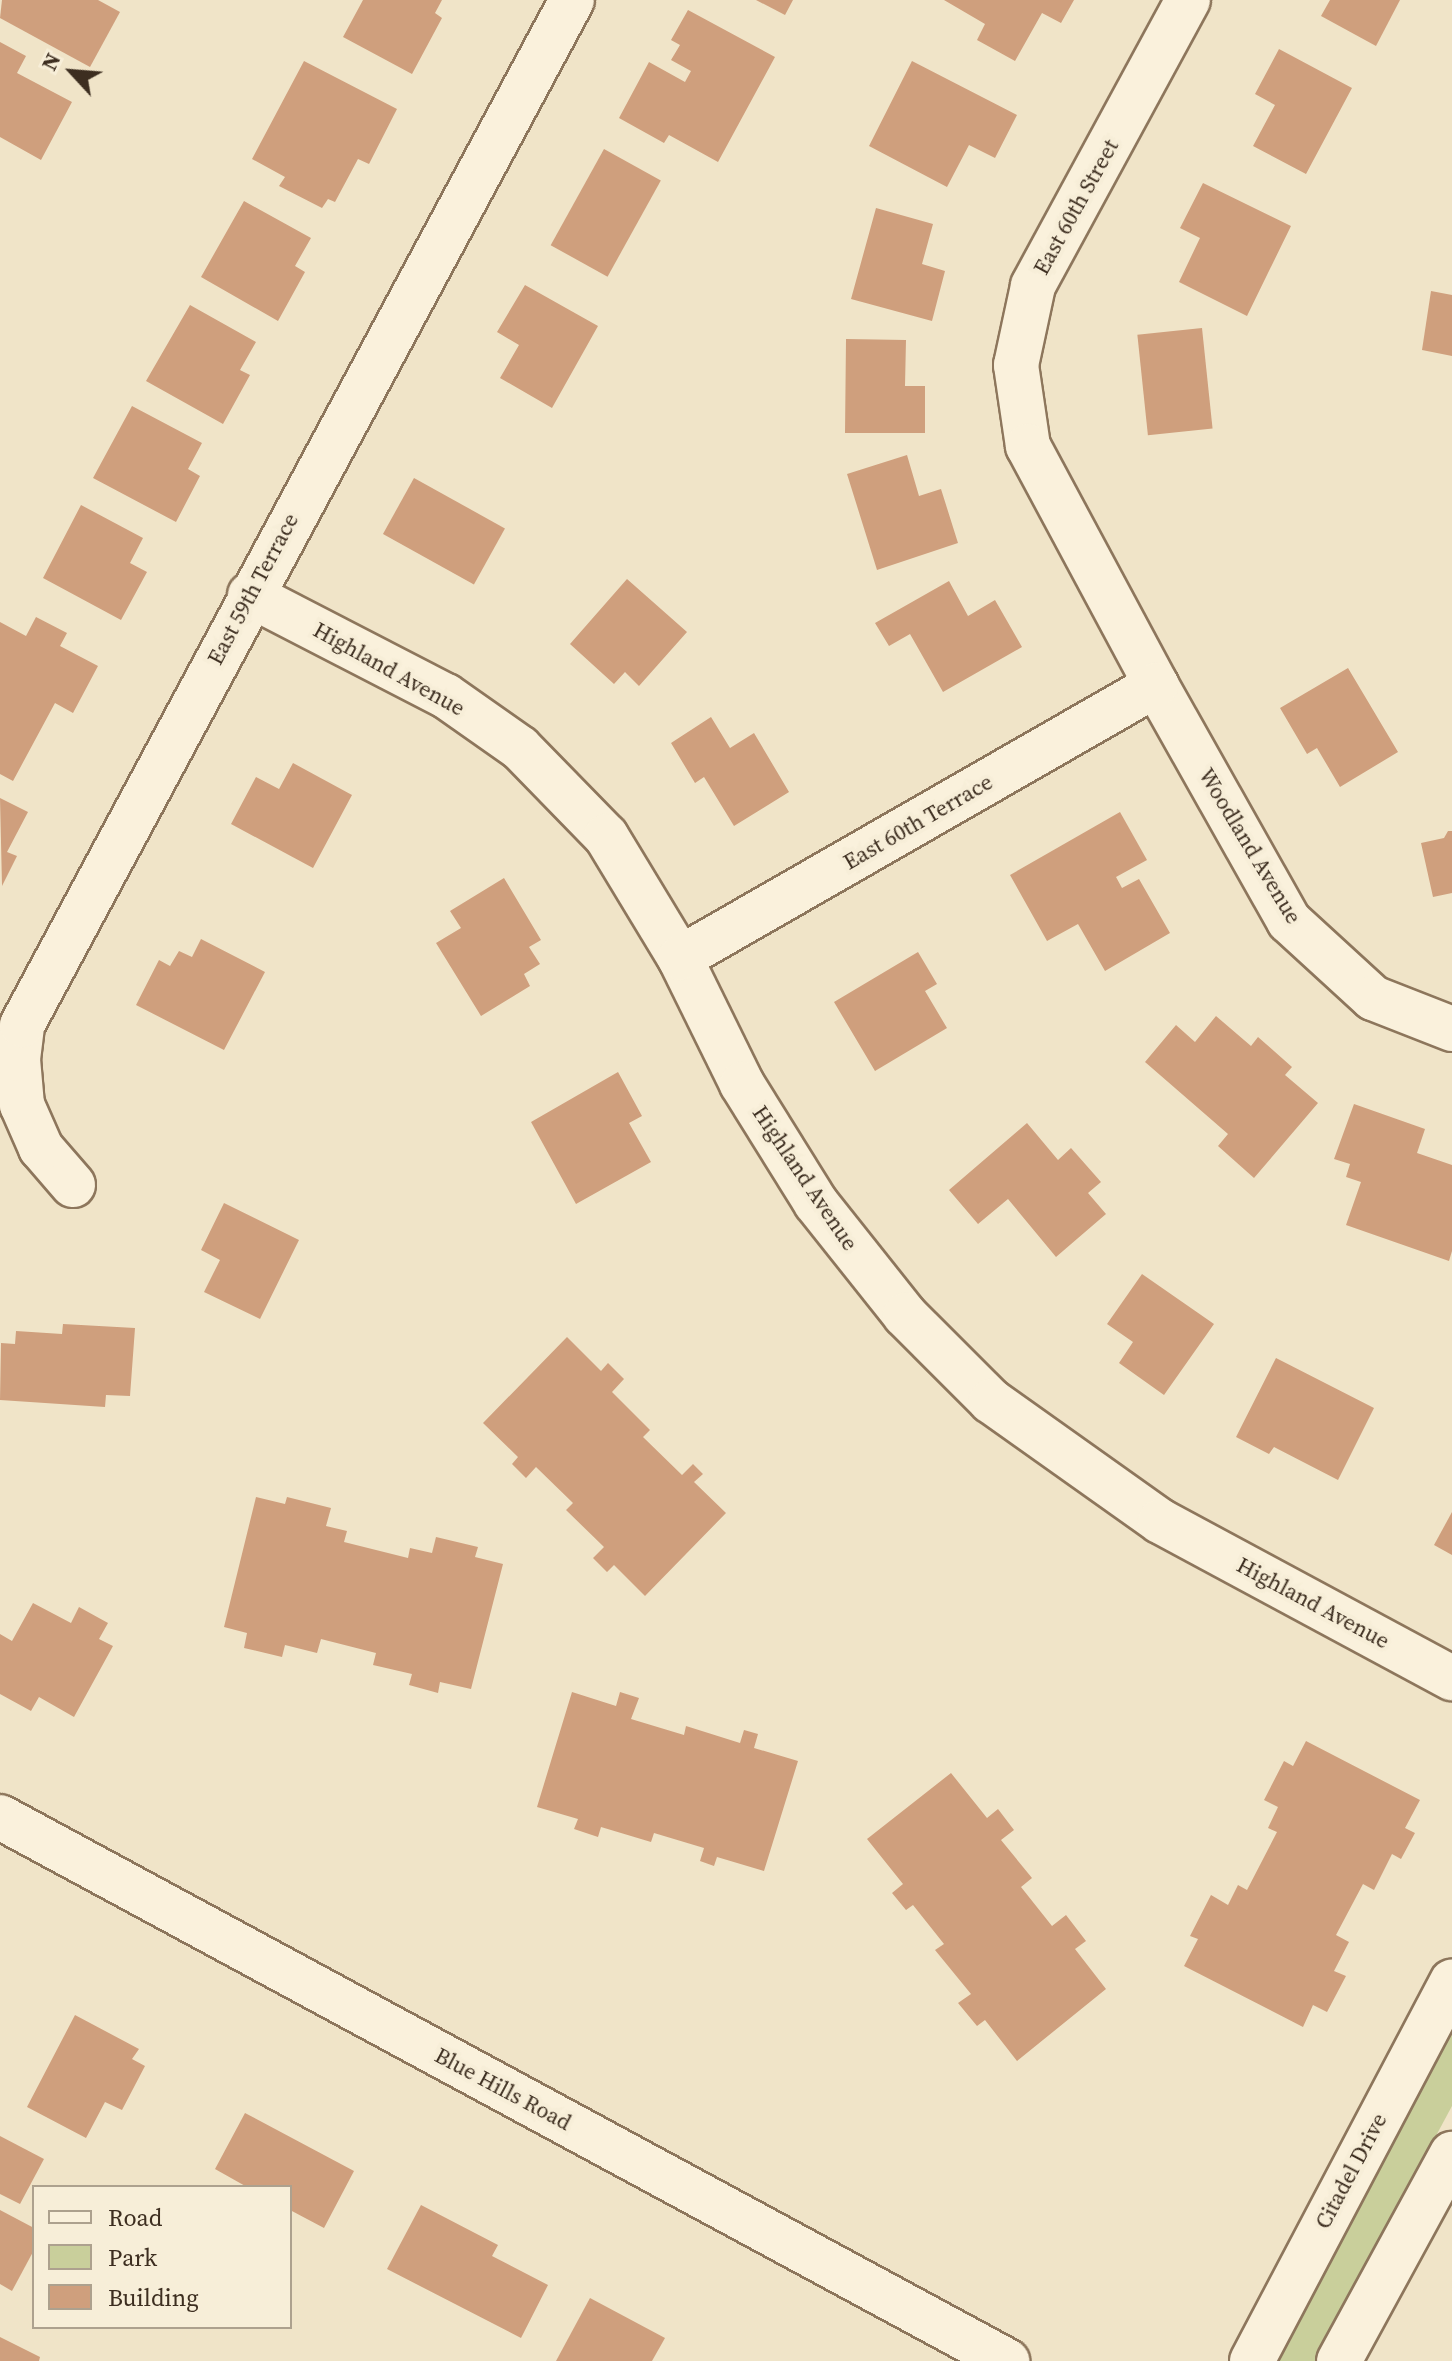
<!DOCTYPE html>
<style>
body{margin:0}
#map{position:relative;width:1452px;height:2361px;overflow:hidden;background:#f0e4c8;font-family:"Source Serif 4",serif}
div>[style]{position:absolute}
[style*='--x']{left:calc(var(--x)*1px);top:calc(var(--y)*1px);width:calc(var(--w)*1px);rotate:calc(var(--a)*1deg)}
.green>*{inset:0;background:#c9cf9b}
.building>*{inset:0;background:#cf9f7d;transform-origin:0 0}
.roads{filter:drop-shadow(2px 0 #8d765c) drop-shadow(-2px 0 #8d765c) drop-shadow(0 2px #8d765c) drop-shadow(0 -2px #8d765c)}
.minor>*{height:44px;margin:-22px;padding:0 22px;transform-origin:22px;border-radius:22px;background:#faf1dc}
span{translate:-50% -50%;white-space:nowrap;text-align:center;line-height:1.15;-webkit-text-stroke:8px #f7eed8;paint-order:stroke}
.street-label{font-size:22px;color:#3d2e20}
.legend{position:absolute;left:32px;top:2185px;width:260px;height:144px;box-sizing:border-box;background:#f7eed8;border:2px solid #ada18e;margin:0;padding:10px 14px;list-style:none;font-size:24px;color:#3d2e20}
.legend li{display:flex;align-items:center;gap:16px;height:40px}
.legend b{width:40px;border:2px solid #ada18e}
.north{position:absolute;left:32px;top:32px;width:80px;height:80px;-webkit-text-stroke:6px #f7eed8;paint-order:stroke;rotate:296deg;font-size:22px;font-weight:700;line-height:32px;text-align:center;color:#3d2e20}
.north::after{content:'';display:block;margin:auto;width:28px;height:36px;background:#3d2e20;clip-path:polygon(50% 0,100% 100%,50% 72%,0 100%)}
</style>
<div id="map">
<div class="green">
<i style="clip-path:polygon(1452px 2032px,1452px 2106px,1315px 2361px,1273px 2361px)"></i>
</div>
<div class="building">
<i style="clip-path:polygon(2px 0,98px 0,120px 12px,90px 67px,0 18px)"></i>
<i style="clip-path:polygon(363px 0,442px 0,435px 13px,442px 18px,412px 74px,343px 37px)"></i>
<i style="clip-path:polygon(756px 0,793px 0,785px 15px)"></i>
<i style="clip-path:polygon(944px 0,1074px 0,1061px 23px,1042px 13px,1015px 61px,977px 40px,985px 24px)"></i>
<i style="clip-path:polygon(1330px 0,1400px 0,1376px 46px,1321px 16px)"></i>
<i style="clip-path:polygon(688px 10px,775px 57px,718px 162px,669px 135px,664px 143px,619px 118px,649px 62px,685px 82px,691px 71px,671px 60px,680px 45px,671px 40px)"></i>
<i style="clip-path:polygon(0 42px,26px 56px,17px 73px,72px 102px,41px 160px,0 137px)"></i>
<i style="clip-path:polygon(1279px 49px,1352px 88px,1306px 174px,1253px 146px,1275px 105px,1255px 94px)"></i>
<i style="clip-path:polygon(304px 61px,397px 109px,369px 164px,358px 159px,335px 202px,328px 199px,322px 208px,279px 186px,285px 177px,252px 159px)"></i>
<i style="clip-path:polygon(912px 61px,1017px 115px,995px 158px,969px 145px,947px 187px,869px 146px)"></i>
<i style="left:604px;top:149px;width:65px;height:110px;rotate:29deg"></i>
<i style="clip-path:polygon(1203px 183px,1291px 226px,1247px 316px,1179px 282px,1200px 238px,1180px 228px)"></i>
<i style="clip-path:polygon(244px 201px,311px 238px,295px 266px,305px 272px,278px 321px,201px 277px)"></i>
<i style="clip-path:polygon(876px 208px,933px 224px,922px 264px,945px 271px,932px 321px,851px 299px)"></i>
<i style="clip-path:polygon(525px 285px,598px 326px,552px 408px,500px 378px,519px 345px,497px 332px)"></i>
<i style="clip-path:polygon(1431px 291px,1452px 295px,1452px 356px,1422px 350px)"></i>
<i style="clip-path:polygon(190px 305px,256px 342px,240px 370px,250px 375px,223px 424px,146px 381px)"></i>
<i style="left:1202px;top:328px;width:101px;height:65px;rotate:84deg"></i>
<i style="clip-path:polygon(846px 339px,906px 340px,905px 386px,925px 386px,925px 433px,845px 433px)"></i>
<i style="clip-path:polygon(132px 406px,202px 443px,188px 469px,200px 476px,176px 522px,93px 478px)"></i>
<i style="clip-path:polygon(907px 455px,919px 496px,941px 489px,958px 543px,877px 570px,847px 474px)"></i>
<i style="left:414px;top:478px;width:104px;height:64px;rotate:29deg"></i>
<i style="clip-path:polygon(81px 505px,143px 538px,130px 563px,147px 572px,121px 620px,43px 578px)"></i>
<i style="clip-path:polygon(627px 579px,687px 632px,639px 686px,625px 672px,614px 684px,570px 644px)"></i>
<i style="clip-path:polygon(949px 581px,968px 616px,995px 600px,1022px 647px,943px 692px,910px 634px,889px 646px,875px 623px)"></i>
<i style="clip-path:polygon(36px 617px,67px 633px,60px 646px,98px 666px,73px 713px,55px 703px,13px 781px,0 774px,0 622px,26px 636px)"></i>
<i style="clip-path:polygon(1348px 668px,1398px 752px,1340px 787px,1317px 748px,1307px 754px,1280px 708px)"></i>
<i style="clip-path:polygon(711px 717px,730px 748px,754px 733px,789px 792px,734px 826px,704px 777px,695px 783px,671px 743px)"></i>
<i style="clip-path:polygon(293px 763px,352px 795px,313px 868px,231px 824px,256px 777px,279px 789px)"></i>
<i style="clip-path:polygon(0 798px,28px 812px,7px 852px,17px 856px,2px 886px)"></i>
<i style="clip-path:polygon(1120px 812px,1147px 860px,1116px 877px,1122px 888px,1139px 879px,1170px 933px,1105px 971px,1078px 924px,1047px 941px,1010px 875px)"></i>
<i style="clip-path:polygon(1448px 831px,1452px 831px,1452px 893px,1433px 897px,1421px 843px,1444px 838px)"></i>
<i style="clip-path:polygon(504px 878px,541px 940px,529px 947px,540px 964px,524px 974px,530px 986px,481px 1016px,436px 943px,461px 928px,450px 911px)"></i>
<i style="clip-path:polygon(201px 939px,265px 972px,224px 1050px,136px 1005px,159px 960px,170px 966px,179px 951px,192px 957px)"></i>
<i style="clip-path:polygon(918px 952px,937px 984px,925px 991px,947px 1028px,875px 1071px,834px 1002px)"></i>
<i style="clip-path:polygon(1216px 1016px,1251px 1046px,1258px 1037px,1292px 1067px,1285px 1075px,1318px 1103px,1254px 1178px,1218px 1146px,1228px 1134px,1145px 1062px,1176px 1025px,1195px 1042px)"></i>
<i style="clip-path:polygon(618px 1072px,642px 1116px,629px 1123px,651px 1162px,576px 1204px,531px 1122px)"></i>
<i style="clip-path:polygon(1354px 1104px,1425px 1129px,1417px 1153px,1452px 1165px,1452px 1251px,1449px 1261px,1346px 1225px,1361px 1182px,1346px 1177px,1350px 1164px,1334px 1159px)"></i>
<i style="clip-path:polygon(1027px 1123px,1058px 1160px,1071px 1148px,1101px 1182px,1088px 1193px,1106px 1214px,1056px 1257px,1008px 1199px,978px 1224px,949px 1190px)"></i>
<i style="clip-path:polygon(224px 1203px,299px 1240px,260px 1319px,204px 1292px,220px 1260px,201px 1250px)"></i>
<i style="clip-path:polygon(1142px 1274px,1214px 1324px,1164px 1395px,1119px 1363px,1133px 1342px,1107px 1324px)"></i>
<i style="clip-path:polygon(63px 1324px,135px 1328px,130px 1396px,106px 1395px,105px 1407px,0 1400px,1px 1343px,15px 1344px,16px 1331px,62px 1334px)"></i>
<i style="clip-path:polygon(567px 1337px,601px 1371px,608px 1363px,624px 1379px,612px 1392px,650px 1430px,643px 1437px,682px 1475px,693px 1464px,703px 1474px,694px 1482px,726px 1513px,645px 1596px,614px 1565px,607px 1572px,593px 1558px,604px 1547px,566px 1510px,573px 1503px,536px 1467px,526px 1478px,512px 1464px,518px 1457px,483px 1423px)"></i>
<i style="clip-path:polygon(1276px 1358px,1374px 1408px,1338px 1480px,1274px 1447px,1269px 1454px,1236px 1437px)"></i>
<i style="clip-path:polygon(256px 1497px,285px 1504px,287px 1497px,331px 1508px,326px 1526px,347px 1531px,344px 1542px,408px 1558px,410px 1548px,432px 1553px,436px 1537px,478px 1547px,475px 1557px,503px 1564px,471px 1689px,440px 1682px,438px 1693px,409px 1685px,412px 1674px,373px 1665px,376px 1653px,321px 1639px,317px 1653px,285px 1645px,282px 1657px,244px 1648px,247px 1633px,224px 1627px)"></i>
<i style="clip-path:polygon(1452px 1512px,1452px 1555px,1434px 1545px)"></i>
<i style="clip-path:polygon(33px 1603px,71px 1623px,79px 1607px,108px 1623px,99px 1639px,113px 1646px,74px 1717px,39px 1697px,31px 1711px,0 1694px,0 1634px,12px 1641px)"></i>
<i style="clip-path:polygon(572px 1692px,616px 1706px,620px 1692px,639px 1698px,631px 1719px,684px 1735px,686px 1726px,740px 1743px,744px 1730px,758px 1734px,754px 1748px,798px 1761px,764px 1871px,717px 1857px,714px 1866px,700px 1861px,704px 1848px,654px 1833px,651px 1842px,601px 1827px,598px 1837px,574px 1829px,578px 1819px,537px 1807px)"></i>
<i style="clip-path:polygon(1306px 1741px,1420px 1800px,1405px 1828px,1415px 1833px,1401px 1859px,1392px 1854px,1374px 1890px,1363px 1884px,1336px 1935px,1349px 1942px,1334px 1971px,1346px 1976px,1327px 2012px,1313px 2005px,1303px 2027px,1184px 1966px,1198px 1939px,1190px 1936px,1211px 1895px,1228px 1905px,1238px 1885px,1247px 1890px,1277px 1832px,1268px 1828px,1278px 1807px,1264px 1800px,1284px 1761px,1293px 1766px)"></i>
<i style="clip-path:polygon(951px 1773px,987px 1818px,998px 1809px,1014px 1830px,1001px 1840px,1032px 1878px,1021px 1887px,1052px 1926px,1066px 1915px,1086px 1941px,1075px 1949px,1106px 1989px,1017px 2061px,985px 2020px,977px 2026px,958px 2003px,971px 1994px,935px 1950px,944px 1944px,913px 1905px,906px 1910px,892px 1893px,903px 1884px,867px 1839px)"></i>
<i style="clip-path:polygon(75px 2015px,139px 2049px,132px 2059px,145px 2066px,122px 2110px,105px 2102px,86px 2138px,27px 2107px)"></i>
<i style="clip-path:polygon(245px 2113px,354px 2171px,324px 2228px,290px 2210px,290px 2187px,247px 2187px,215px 2169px)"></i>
<i style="clip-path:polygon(0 2136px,44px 2159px,20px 2204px,0 2194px)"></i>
<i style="clip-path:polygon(421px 2205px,498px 2245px,492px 2256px,548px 2285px,521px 2338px,387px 2269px)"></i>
<i style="clip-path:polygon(0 2210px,34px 2228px,34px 2250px,12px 2291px,0 2284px)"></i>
<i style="clip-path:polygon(590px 2298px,665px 2338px,652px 2361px,556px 2361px)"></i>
<i style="clip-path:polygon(0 2337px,40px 2357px,39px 2361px,0 2361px)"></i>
</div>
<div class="roads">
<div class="minor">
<i style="--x:1188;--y:0;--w:325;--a:118.5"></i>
<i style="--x:1033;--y:286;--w:81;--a:102.1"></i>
<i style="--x:1016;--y:365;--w:82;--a:81.6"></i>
<i style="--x:1028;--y:446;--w:271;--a:61.8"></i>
<i style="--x:1156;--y:685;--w:271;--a:60.6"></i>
<i style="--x:1289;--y:921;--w:114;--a:42.5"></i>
<i style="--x:1373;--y:998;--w:85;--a:21.4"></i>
<i style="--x:250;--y:595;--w:220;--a:27.3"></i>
<i style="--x:446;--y:696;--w:90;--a:35.1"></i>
<i style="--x:520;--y:748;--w:123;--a:45.7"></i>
<i style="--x:606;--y:836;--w:143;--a:58.8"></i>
<i style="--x:680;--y:958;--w:140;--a:63.8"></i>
<i style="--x:742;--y:1084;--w:140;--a:58.1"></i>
<i style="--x:816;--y:1203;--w:143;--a:51.5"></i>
<i style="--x:905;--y:1315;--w:122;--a:45"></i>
<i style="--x:991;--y:1401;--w:207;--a:35.4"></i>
<i style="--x:1160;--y:1521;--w:332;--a:28.3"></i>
<i style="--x:680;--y:958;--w:549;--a:-29.84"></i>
<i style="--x:73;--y:1185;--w:49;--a:-130.9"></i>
<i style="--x:41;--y:1148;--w:47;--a:-113.8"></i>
<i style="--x:22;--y:1105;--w:46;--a:-95"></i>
<i style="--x:18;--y:1059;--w:34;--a:-83"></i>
<i style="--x:22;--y:1025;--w:1163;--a:-61.78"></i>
<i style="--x:0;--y:1817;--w:1145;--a:28.38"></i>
<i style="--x:1252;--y:2361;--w:429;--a:-62.2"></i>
<i style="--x:1339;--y:2361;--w:236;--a:-61.4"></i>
</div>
</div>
<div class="street-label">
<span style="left:1076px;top:207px;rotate:-61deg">East 60th Street</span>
<span style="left:253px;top:589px;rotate:-62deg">East 59th Terrace</span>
<span style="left:389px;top:669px;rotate:29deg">Highland Avenue</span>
<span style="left:918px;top:822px;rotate:-30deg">East 60th Terrace</span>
<span style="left:1250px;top:846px;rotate:59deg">Woodland Avenue</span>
<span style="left:805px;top:1178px;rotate:56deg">Highland Avenue</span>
<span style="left:1313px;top:1603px;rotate:28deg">Highland Avenue</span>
<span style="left:503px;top:2089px;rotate:28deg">Blue Hills Road</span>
<span style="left:1351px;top:2171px;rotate:-62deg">Citadel Drive</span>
</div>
<ul class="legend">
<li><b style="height:10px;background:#faf1dc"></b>Road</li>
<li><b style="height:22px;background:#c9cf9b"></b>Park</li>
<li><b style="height:22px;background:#cf9f7d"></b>Building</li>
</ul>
<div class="north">N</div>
</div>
